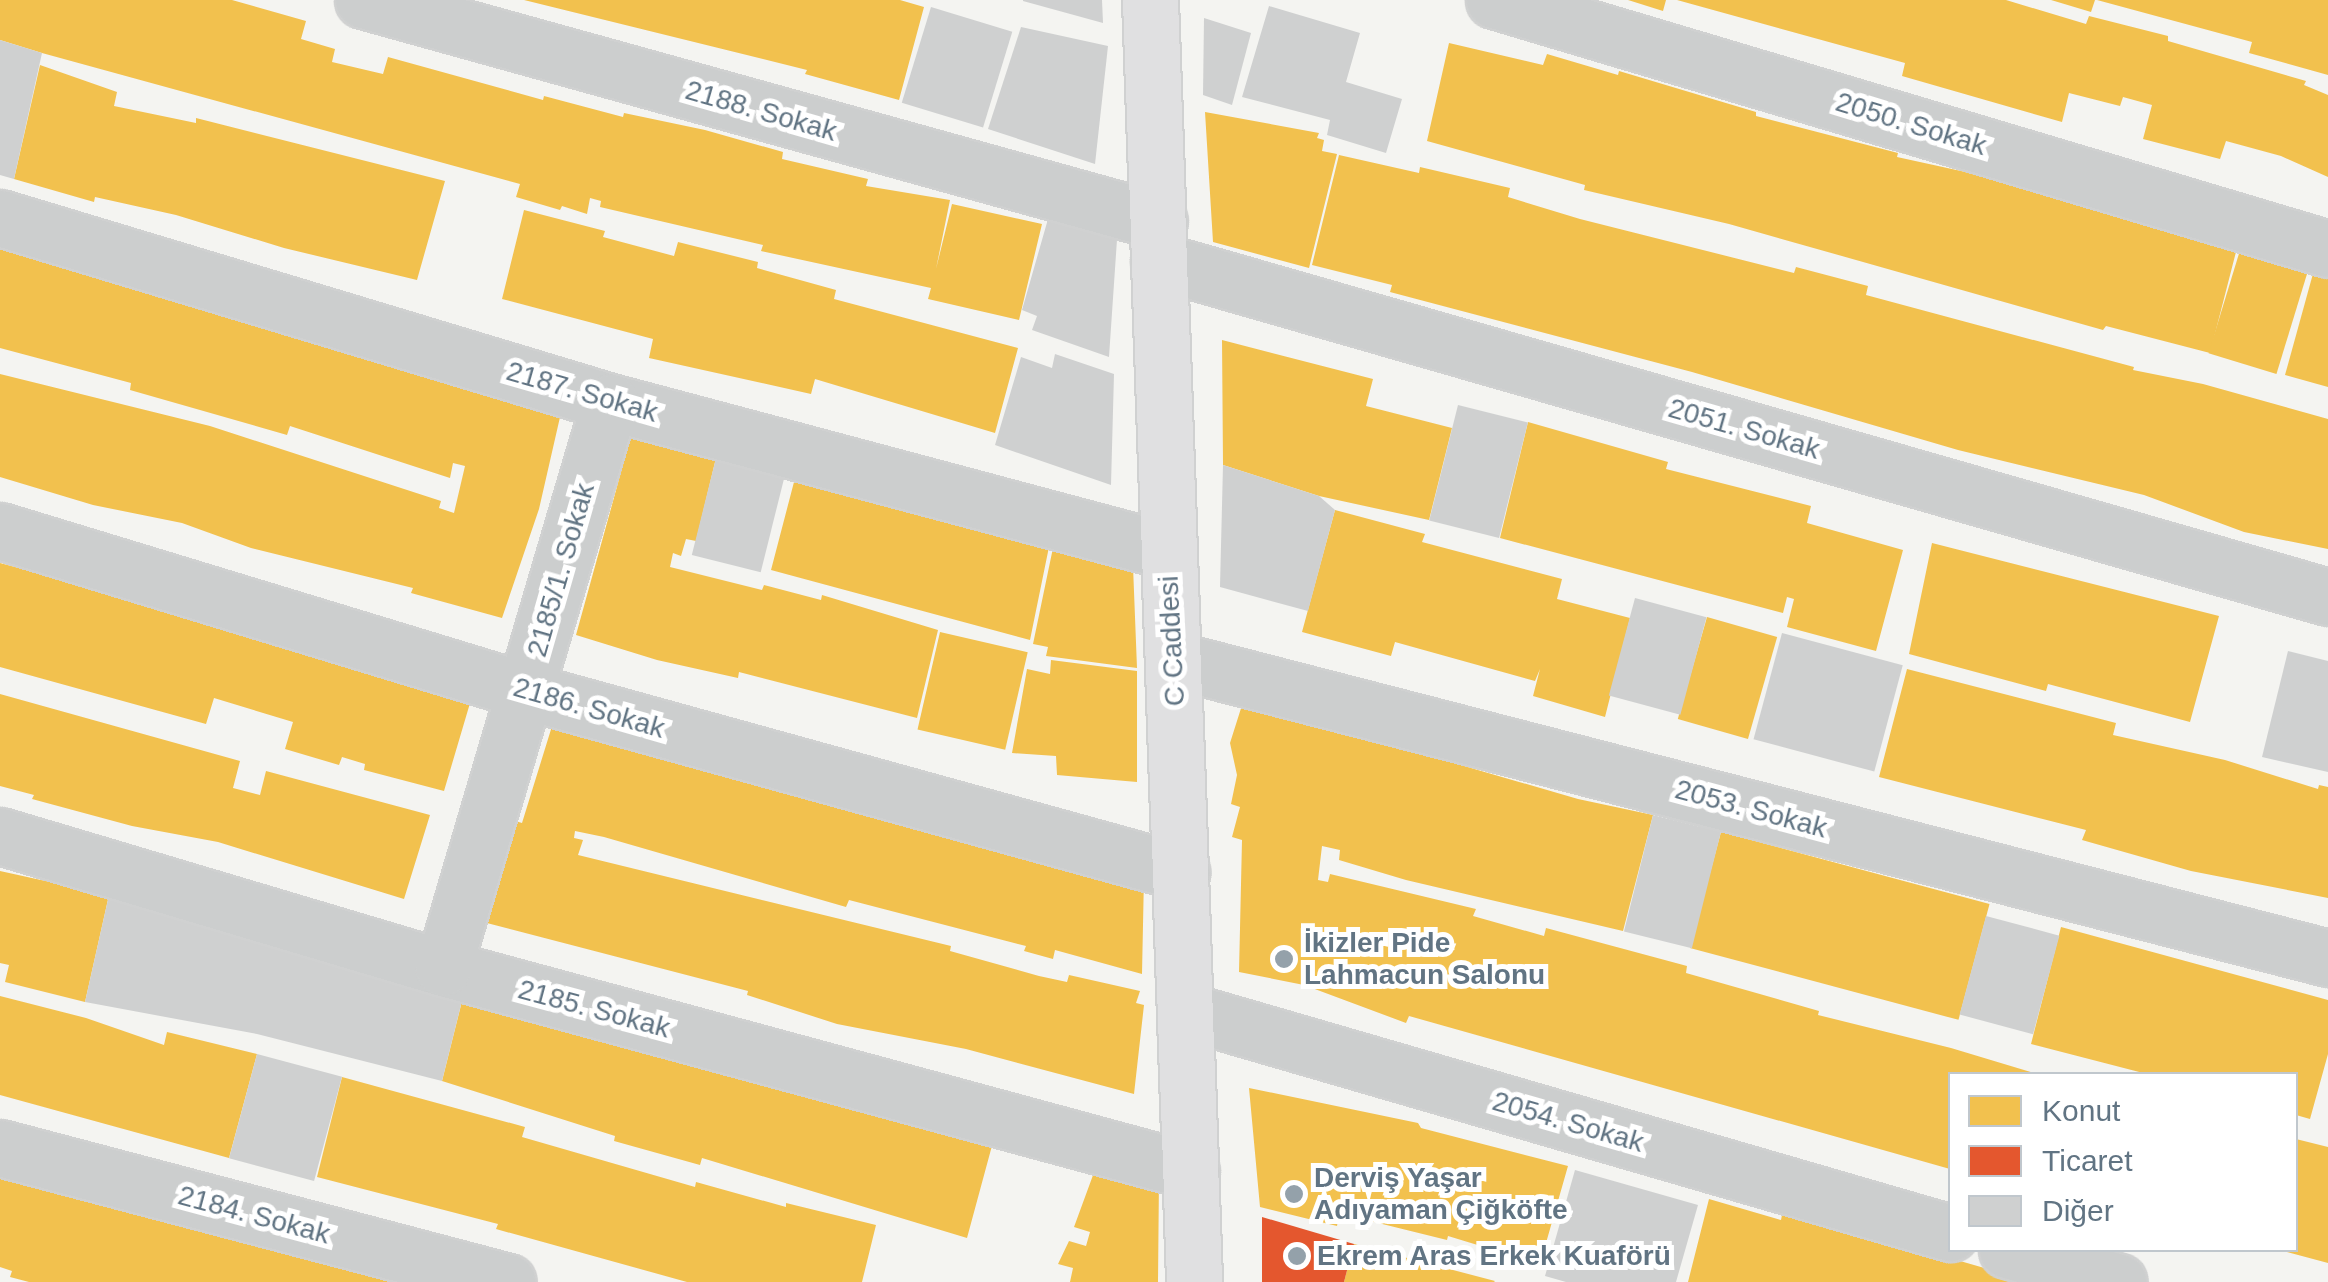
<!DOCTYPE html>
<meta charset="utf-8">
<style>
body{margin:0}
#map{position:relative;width:2328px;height:1282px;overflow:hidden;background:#f4f4f1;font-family:Helvetica,sans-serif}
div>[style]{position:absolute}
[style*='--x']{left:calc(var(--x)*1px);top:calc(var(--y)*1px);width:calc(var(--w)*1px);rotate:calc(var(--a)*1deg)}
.homes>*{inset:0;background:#f2c14e;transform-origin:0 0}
.shops>*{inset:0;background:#e4572e}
.building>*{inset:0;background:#cfd0d0;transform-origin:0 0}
.roads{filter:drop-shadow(2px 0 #d0d1d1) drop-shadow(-2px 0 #d0d1d1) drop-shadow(0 2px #d0d1d1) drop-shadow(0 -2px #d0d1d1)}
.street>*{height:55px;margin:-27.5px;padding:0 27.5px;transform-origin:27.5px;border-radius:27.5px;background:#cccece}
.secondary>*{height:55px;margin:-27.5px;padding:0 27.5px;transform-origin:27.5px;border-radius:27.5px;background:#e0e0e1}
.dots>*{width:28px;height:28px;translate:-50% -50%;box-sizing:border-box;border:5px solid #fff;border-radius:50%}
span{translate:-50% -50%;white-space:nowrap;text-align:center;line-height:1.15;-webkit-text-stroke:10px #fff;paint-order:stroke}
.street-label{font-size:28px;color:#617483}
.poi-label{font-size:28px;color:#617483;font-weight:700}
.left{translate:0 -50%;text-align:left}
.legend{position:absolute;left:1948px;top:1072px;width:350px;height:180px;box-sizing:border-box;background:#fff;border:2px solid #c0c7cd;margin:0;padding:12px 18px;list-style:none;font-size:30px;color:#617483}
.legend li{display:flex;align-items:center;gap:20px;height:50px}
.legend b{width:50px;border:2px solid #c0c7cd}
</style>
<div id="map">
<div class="homes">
<i style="clip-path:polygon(0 0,232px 0,306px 21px,301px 39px,335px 49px,332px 62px,383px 74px,388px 57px,543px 100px,544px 96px,623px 117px,624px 113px,705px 130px,783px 152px,782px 159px,868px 179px,866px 186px,950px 200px,936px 269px,952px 204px,1042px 224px,1019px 320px,928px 299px,931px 288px,761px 251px,763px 245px,600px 207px,601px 201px,590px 198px,587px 214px,562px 206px,560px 210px,516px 197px,520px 184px,42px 53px,0 40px)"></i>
<i style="clip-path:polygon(524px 0,900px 0,924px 7px,899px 100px,805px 74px,807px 70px)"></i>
<i style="clip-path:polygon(1628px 0,1666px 0,1663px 11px)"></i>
<i style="clip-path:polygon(1677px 0,2006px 0,2086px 24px,2089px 16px,2168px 36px,2168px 41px,2306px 81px,2304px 85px,2328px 95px,2328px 177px,2281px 156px,2226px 141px,2220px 159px,2143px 139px,2152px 105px,2123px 97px,2120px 106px,2069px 93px,2062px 122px,1902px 76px,1905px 63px)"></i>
<i style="clip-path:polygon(2051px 0,2095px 0,2091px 12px)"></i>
<i style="clip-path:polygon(2097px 0,2328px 0,2328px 75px,2249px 53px,2252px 42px)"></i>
<i style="clip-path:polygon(1449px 43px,1543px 65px,1547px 54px,1618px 75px,1619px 71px,1756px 112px,1756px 116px,1898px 153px,1897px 157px,1961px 171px,2237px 248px,2210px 353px,2106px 326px,2103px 330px,1729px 224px,1584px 190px,1585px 185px,1427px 141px)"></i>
<i style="clip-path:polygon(40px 65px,117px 92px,114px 106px,196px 123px,196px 118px,445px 181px,417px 280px,284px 248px,176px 215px,95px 197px,94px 202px,14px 179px)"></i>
<i style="clip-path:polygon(1205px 112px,1319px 133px,1317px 138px,1324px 140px,1322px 151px,1337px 154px,1309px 268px,1213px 242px)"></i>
<i style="clip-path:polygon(1339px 155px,1419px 173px,1420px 167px,1510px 188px,1508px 197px,1580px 219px,1794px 273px,1796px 267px,1868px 286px,1866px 295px,2134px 367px,2133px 370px,2203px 384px,2328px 419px,2328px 549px,2244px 532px,2144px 495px,1958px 450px,1692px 372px,1390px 292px,1392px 285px,1312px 265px)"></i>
<i style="clip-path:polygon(524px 210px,605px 231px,603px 237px,674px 256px,678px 242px,758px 262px,757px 268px,836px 290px,834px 299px,1018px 348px,995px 433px,815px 379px,811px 394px,649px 358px,653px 339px,502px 299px)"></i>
<i style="left:2241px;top:247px;width:71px;height:111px;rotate:17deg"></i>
<i style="clip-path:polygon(0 248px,563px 404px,539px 509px,502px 618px,411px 593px,413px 588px,251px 548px,182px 523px,93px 505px,0 477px,0 374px,210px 426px,441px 501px,439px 508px,454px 513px,465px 466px,453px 463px,450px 478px,290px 426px,287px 435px,130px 390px,131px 383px,0 348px)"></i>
<i style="clip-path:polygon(2314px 270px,2328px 274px,2328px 387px,2285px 375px)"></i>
<i style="clip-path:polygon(1222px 340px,1373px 379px,1366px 406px,1452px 428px,1429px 520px,1319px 496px,1223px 465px)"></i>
<i style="clip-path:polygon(1528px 422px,1668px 462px,1666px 469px,1811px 506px,1807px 523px,1903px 550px,1876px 651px,1787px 627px,1794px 599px,1787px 597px,1783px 613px,1500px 538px)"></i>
<i style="clip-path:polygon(631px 436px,716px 458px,696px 541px,686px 539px,681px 556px,673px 553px,670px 567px,762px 590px,764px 585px,821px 600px,822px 595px,938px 630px,917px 718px,739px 672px,738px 678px,657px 660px,576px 635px)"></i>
<i style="clip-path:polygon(794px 482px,921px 516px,922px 512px,1050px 542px,1030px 640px,771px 570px)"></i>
<i style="clip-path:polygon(1335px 510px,1425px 534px,1422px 542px,1562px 579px,1557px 599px,1630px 618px,1605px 717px,1533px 696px,1540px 669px,1535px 681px,1395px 642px,1391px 656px,1302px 632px)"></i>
<i style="clip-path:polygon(1054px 543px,1133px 566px,1137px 668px,1046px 656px,1048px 647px,1033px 644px)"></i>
<i style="clip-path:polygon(1932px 543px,2219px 616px,2190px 722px,2048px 684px,2046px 691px,1909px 654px)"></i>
<i style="clip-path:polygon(0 563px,74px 583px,75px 578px,473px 693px,444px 791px,364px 770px,365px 764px,342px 757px,339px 765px,285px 749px,293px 722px,214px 698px,206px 724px,0 667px)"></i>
<i style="left:1707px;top:617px;width:73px;height:106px;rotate:16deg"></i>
<i style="left:940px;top:632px;width:90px;height:100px;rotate:13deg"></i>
<i style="clip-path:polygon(1051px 660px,1137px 671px,1137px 782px,1057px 775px,1056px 756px,1012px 753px,1027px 669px,1050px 674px)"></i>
<i style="clip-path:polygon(1907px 669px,2116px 723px,2113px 735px,2225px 760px,2318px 789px,2319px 785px,2328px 787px,2328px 898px,2191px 871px,2082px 840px,2086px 830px,1879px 777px)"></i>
<i style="clip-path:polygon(0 694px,240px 761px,233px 788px,260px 795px,266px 771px,430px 815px,404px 899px,218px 842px,132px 826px,32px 799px,34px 795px,0 786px)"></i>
<i style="clip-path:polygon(1243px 702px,1578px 799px,1653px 815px,1623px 931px,1406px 880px,1339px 860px,1340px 850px,1322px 846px,1318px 880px,1328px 882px,1330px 874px,1476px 909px,1473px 916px,1544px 936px,1546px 928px,1687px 966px,1686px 973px,1819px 1011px,1818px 1015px,1951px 1048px,2037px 1074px,1950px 1074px,1950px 1169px,1409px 1016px,1406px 1023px,1304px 985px,1239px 972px,1242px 840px,1232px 837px,1240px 807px,1231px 804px,1237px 775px,1230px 743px)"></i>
<i style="clip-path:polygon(557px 710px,1144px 876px,1142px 974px,1055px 950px,1053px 959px,1024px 951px,1026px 946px,849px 900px,846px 907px,604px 837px,575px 831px,574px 838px,583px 840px,578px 855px,951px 946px,950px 951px,1039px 976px,1067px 982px,1069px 975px,1140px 991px,1136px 1003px,1144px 1005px,1134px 1094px,966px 1049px,837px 1024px,747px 995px,748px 991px,483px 922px,509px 819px,522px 823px)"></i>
<i style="left:1721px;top:832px;width:278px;height:120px;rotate:15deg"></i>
<i style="clip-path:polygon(0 871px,109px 895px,85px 1002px,5px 982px,9px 965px,0 963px)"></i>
<i style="clip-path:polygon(2061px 927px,2328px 1000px,2328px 1054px,2310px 1119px,2296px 1115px,2296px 1074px,2147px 1074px,2031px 1044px)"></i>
<i style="clip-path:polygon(464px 993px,993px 1142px,967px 1238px,702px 1158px,700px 1165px,614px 1141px,615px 1136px,442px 1081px)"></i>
<i style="clip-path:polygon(0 996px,86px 1018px,164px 1045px,167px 1032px,257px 1054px,229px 1158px,0 1095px)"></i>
<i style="clip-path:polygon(342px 1077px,525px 1127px,522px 1137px,695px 1187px,696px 1182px,786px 1207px,786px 1203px,876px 1225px,862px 1282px,687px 1282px,496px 1229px,498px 1224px,317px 1177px)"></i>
<i style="clip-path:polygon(1249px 1088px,1418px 1123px,1421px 1128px,1568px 1166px,1540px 1264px,1448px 1236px,1447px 1240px,1358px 1218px,1360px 1212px,1340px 1209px,1337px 1226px,1260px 1207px)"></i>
<i style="clip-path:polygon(2296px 1139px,2328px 1147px,2328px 1263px,2283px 1251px,2296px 1250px)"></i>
<i style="clip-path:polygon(0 1165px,401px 1282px,29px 1282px,10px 1277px,12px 1271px,0 1267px)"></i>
<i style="clip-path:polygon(1096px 1167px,1159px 1177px,1158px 1282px,1070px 1282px,1073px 1268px,1058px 1264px,1069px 1241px,1086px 1246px,1090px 1232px,1074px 1227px)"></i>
<i style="clip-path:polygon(1709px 1199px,1781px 1220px,1783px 1210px,2033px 1282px,1688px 1282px)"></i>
<i style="clip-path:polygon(1354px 1244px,1495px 1281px,1494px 1282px,1344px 1282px)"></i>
</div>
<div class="shops">
<i style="clip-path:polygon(1262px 1217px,1354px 1244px,1344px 1282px,1262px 1282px)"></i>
</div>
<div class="building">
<i style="clip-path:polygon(1102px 0,1103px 23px,1023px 1px,1023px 0)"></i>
<i style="clip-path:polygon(1269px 6px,1360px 33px,1346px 82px,1402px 99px,1386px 153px,1327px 135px,1330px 120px,1242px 97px)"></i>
<i style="left:931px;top:7px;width:85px;height:100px;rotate:17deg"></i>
<i style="clip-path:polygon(1204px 18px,1251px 33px,1232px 105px,1203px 95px)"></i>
<i style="clip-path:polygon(1021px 27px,1108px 46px,1095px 164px,988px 129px)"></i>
<i style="clip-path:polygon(0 40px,42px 53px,14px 179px,0 175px)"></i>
<i style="clip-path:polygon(1052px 205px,1118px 225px,1109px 357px,1032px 330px,1037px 316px,1022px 310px)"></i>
<i style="clip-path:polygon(1055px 354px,1114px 374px,1111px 485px,995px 445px,1021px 357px,1052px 368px)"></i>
<i style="left:1458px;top:405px;width:72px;height:119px;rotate:14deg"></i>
<i style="left:716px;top:458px;width:71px;height:100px;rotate:14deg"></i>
<i style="clip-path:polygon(1223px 465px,1319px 496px,1335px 510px,1308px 611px,1220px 587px)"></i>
<i style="left:1635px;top:598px;width:74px;height:101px;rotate:15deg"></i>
<i style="left:1782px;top:633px;width:125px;height:110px;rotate:15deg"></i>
<i style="clip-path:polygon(2288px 651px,2328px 661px,2328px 772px,2262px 757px)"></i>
<i style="left:1653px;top:815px;width:70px;height:120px;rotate:14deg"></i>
<i style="clip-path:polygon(109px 895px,204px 927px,464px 993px,442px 1081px,257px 1034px,85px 1002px)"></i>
<i style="left:1986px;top:916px;width:76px;height:102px;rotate:15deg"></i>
<i style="left:257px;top:1054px;width:88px;height:108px;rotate:15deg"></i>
<i style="clip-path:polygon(1575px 1170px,1698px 1205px,1676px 1282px,1566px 1282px,1545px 1276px)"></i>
</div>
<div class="roads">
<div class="street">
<i style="--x:363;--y:0;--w:826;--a:15.52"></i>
<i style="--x:1494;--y:0;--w:870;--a:16.62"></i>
<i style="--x:0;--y:218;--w:637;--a:16.79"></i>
<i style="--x:610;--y:402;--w:578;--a:14.95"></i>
<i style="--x:1159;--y:261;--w:1216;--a:16.04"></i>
<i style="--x:0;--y:531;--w:550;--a:16.92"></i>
<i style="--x:526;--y:691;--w:680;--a:15.45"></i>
<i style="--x:1174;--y:660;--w:1192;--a:14.48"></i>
<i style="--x:0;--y:836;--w:462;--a:16.6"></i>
<i style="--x:443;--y:968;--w:775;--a:15.18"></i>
<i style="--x:443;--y:968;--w:590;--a:-73.56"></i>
<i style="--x:1186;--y:1011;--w:796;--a:16.2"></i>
<i style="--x:0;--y:1148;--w:525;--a:14.78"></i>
<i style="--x:2007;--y:1250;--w:116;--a:15.9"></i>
</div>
<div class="secondary">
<i style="--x:1150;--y:0;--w:1283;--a:88.03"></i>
</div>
</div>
<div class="dots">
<i style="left:1284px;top:959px;background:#94a1aa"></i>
<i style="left:1294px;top:1194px;background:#94a1aa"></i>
<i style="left:1297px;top:1256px;background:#94a1aa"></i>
</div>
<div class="street-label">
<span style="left:761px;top:111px;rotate:16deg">2188. Sokak</span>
<span style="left:1911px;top:124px;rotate:17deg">2050. Sokak</span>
<span style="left:582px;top:392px;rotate:16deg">2187. Sokak</span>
<span style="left:1744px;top:429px;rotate:16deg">2051. Sokak</span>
<span style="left:561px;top:570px;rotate:-74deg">2185/1. Sokak</span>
<span style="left:1172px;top:641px;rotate:-93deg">C Caddesi</span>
<span style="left:589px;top:708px;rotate:16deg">2186. Sokak</span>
<span style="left:1751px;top:809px;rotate:15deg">2053. Sokak</span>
<span style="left:594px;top:1009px;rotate:15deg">2185. Sokak</span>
<span style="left:1568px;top:1122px;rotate:16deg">2054. Sokak</span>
<span style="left:254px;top:1215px;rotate:15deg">2184. Sokak</span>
</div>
<div class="poi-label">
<span class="left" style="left:1304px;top:959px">İkizler Pide<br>Lahmacun Salonu</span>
<span class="left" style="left:1314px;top:1194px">Derviş Yaşar<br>Adıyaman Çiğköfte</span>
<span class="left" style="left:1317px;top:1256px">Ekrem Aras Erkek Kuaförü</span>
</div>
<ul class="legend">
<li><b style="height:28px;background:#f2c14e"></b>Konut</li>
<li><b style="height:28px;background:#e4572e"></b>Ticaret</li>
<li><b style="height:28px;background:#cfd0d0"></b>Diğer</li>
</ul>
</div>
